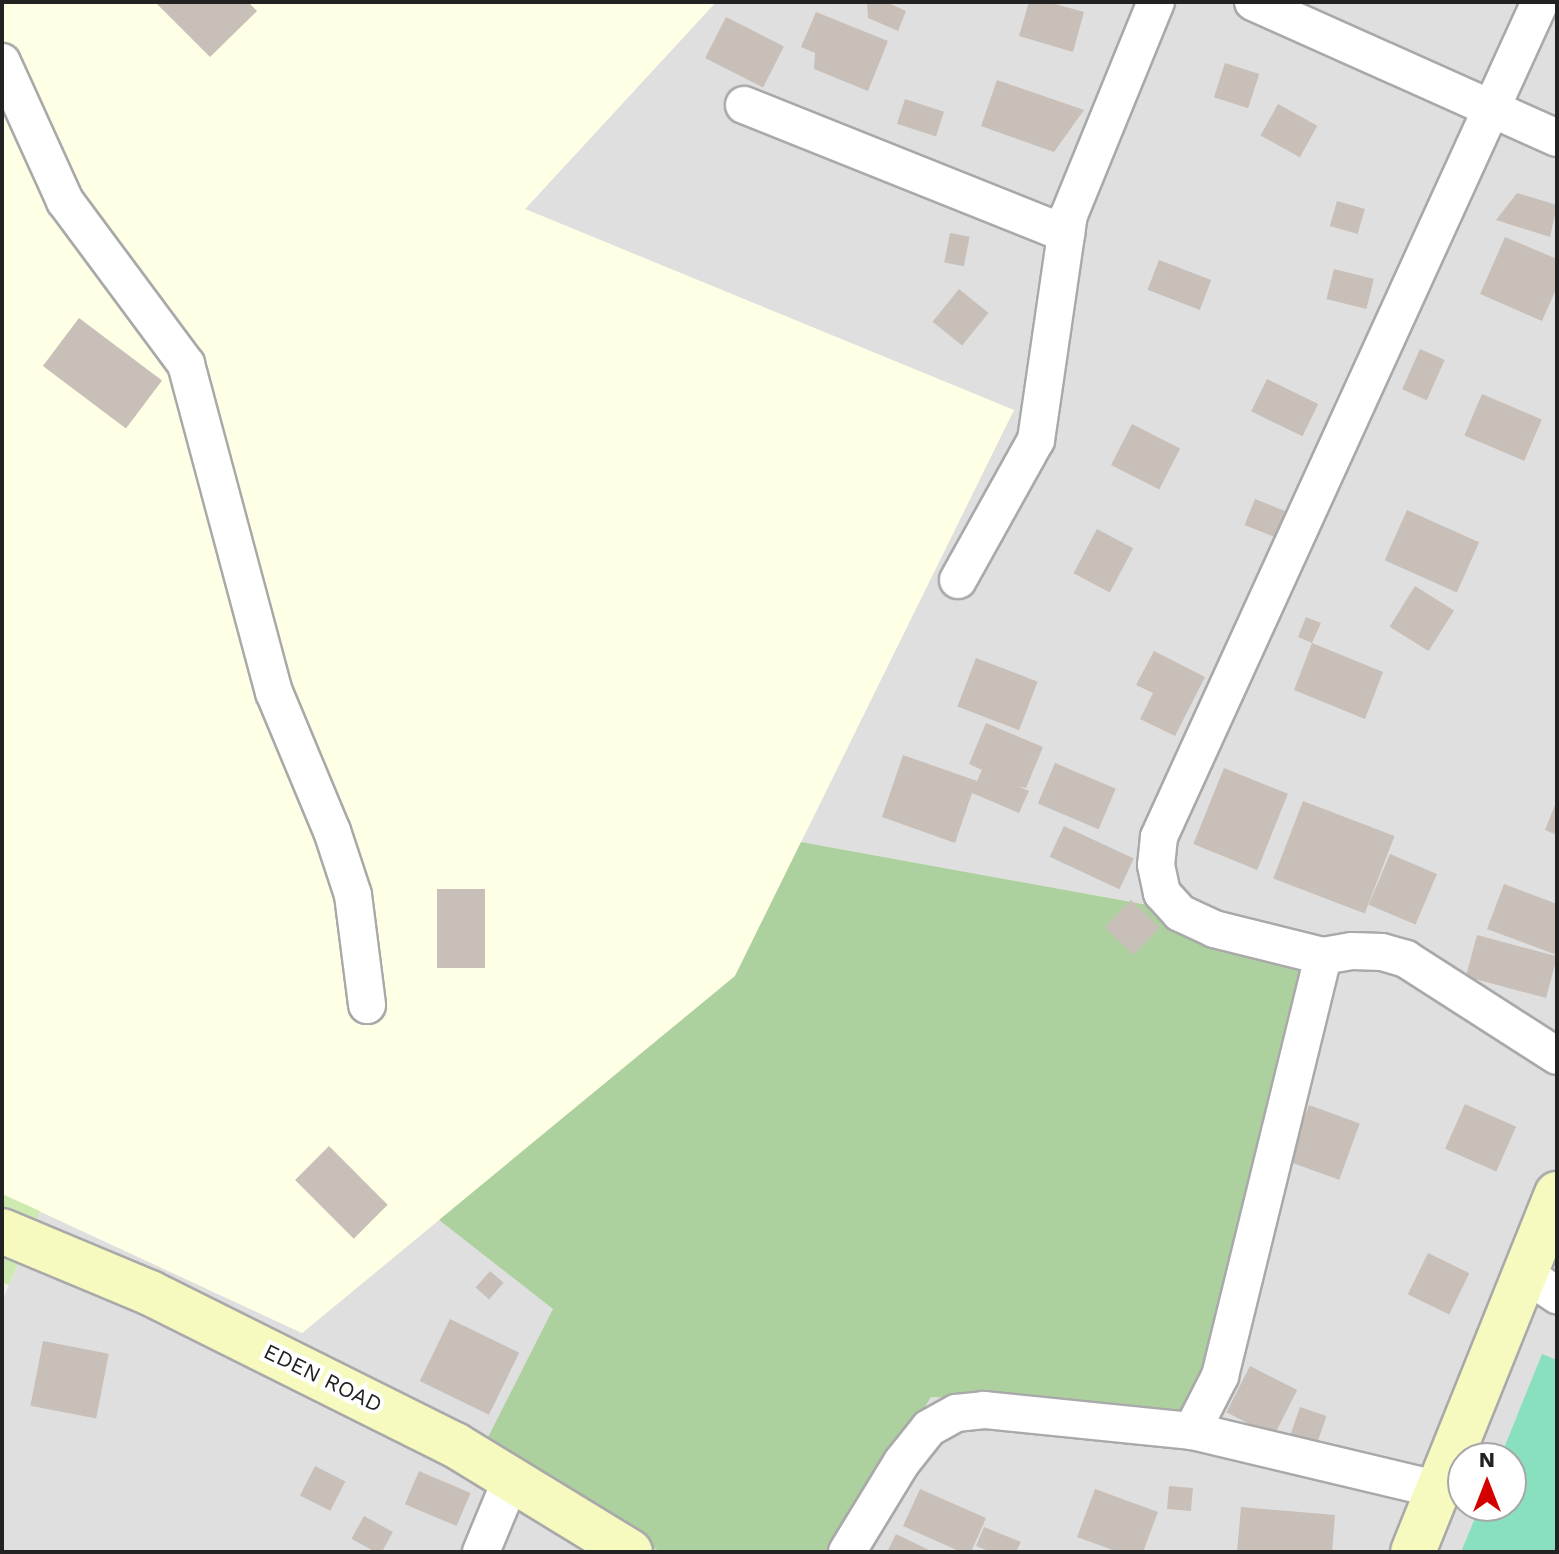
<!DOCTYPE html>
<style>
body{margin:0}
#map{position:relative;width:1559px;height:1554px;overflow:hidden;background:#f2efe9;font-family:"Work Sans",sans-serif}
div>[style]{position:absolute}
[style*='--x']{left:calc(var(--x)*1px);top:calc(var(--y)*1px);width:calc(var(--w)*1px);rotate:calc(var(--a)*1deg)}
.residential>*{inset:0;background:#e0dfdf}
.education>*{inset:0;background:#ffffe5}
.grass>*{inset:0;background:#cdebb0}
.forest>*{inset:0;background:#add19e}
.pitch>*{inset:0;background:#88e0be}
.building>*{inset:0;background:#c7bfb8;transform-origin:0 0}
.roads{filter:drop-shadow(2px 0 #a9a9a9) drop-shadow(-2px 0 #a9a9a9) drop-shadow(0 2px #a9a9a9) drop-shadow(0 -2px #a9a9a9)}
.street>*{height:36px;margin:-18px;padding:0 18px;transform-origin:18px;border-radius:18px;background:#fff}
.secondary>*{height:44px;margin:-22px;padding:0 22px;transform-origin:22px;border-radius:22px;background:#f7fabf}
span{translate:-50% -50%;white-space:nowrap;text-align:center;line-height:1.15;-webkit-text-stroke:8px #fff;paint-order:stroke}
.street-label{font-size:22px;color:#222}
.frame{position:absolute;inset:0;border:4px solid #222;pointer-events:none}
.north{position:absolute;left:1447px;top:1442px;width:80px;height:80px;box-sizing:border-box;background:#fff;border:2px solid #a7a7a7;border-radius:50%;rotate:0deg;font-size:22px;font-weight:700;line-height:32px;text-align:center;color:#222}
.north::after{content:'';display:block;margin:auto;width:28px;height:36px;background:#d40000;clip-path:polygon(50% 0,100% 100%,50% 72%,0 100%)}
</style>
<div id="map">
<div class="residential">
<i style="clip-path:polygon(evenodd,716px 2px,1557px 2px,1557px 1552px,837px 1552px,931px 1397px,1190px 1411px,1148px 905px,801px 842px,1013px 410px,525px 209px,716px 2px,1463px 1458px,1511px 1458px,1511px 1506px,1463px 1506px,1463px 1458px)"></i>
<i style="clip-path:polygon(40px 1211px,302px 1333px,439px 1220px,554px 1309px,481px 1451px,661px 1552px,2px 1552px,2px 1302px)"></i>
</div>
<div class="education">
<i style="clip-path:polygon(2px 2px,716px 2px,525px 209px,1014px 410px,735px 976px,302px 1333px,2px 1194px)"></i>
</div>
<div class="grass">
<i style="clip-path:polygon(2px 1194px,40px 1211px,9px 1285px,2px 1282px)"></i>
</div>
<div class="forest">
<i style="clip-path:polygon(801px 842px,1148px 905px,1306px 960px,1190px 1412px,931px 1397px,837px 1552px,661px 1552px,481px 1451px,553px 1309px,439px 1220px,735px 976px)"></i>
</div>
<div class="pitch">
<i style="clip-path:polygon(1542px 1354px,1557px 1360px,1557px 1552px,1461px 1552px,1480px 1506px,1511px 1506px,1511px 1458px,1500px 1458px)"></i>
</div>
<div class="building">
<i style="clip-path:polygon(155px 2px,248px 2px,257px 11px,210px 57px)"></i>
<i style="clip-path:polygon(867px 2px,886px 2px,906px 11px,898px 31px,868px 18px)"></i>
<i style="clip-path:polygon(1029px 2px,1048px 2px,1084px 12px,1073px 52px,1019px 36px)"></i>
<i style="clip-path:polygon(816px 12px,888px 41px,868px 91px,814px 69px,815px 53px,801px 47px)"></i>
<i style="left:726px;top:17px;width:65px;height:46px;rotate:27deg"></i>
<i style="left:1225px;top:63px;width:36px;height:36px;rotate:18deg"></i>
<i style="clip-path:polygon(997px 80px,1084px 110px,1054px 152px,981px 126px)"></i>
<i style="left:905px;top:99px;width:41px;height:26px;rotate:18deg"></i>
<i style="left:1278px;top:104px;width:45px;height:36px;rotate:29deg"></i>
<i style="clip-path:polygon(1517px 193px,1557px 205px,1550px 237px,1496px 220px)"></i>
<i style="left:1337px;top:201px;width:29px;height:26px;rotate:16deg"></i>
<i style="left:950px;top:233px;width:20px;height:30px;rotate:11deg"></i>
<i style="clip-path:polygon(1505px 237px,1557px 259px,1557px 287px,1542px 321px,1480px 294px)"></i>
<i style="left:1159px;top:260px;width:56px;height:32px;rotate:21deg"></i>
<i style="left:1334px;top:269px;width:41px;height:31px;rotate:14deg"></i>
<i style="left:959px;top:289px;width:38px;height:42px;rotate:39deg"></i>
<i style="left:79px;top:318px;width:104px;height:60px;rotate:37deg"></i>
<i style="left:1420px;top:349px;width:27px;height:44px;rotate:24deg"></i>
<i style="left:1267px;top:379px;width:57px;height:36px;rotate:26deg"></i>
<i style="left:1482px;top:394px;width:65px;height:45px;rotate:23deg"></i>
<i style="left:1132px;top:424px;width:54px;height:46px;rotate:27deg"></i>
<i style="left:1255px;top:499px;width:35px;height:28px;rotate:22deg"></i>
<i style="left:1407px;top:510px;width:79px;height:55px;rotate:24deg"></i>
<i style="left:1097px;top:529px;width:41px;height:50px;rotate:28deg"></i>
<i style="left:1415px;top:586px;width:46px;height:48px;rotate:32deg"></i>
<i style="clip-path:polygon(1306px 617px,1321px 623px,1312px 643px,1383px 672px,1365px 719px,1294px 690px,1312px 643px,1298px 637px)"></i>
<i style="clip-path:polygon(1154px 651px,1205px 677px,1175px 736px,1140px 719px,1153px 693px,1136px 685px)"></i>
<i style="left:976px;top:658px;width:66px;height:52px;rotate:21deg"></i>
<i style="clip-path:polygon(986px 723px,1043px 747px,1026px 788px,1018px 786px,1029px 791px,1019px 813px,972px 793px,955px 843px,882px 817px,903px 755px,977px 781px,982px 770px,969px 764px)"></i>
<i style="left:1055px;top:763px;width:66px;height:44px;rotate:23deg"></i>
<i style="left:1224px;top:768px;width:69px;height:82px;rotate:22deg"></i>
<i style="clip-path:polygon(1557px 800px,1557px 835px,1545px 830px)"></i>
<i style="left:1303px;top:801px;width:98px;height:83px;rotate:21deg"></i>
<i style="left:1064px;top:826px;width:77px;height:34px;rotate:25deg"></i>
<i style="left:1390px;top:854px;width:51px;height:55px;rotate:23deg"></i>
<i style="clip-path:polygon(1504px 884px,1557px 904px,1557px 955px,1487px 929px)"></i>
<i style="left:437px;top:889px;width:48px;height:79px"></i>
<i style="left:1131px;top:900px;width:40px;height:38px;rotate:44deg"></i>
<i style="left:1477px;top:935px;width:83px;height:43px;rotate:15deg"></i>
<i style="left:1465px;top:1104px;width:56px;height:49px;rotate:24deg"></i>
<i style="left:1309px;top:1105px;width:54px;height:60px;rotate:20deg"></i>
<i style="left:329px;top:1146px;width:83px;height:48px;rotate:45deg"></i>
<i style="left:1428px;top:1253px;width:46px;height:46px;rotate:26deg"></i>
<i style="left:490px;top:1271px;width:18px;height:22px;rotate:41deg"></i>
<i style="left:450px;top:1319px;width:77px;height:69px;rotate:26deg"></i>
<i style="left:43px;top:1341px;width:67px;height:66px;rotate:11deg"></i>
<i style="left:1250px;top:1366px;width:53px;height:52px;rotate:27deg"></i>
<i style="left:1300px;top:1407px;width:28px;height:37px;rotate:19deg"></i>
<i style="left:315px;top:1466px;width:34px;height:33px;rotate:27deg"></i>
<i style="left:419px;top:1471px;width:56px;height:36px;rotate:23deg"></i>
<i style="left:1169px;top:1486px;width:24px;height:23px;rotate:5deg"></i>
<i style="clip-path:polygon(920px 1489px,986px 1518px,971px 1552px,961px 1552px,903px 1526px)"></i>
<i style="clip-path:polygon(1095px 1489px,1158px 1512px,1143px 1552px,1118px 1552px,1077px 1537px)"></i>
<i style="clip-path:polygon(1241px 1507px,1335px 1515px,1332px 1552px,1237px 1552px)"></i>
<i style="left:364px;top:1516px;width:33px;height:26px;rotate:29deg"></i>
<i style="clip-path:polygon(984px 1527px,1021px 1542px,1016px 1552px,991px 1552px,976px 1546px)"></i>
<i style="clip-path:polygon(896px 1534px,933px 1552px,887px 1552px)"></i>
</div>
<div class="roads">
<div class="street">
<i style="--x:1253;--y:2;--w:333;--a:24.1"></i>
<i style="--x:1540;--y:2;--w:918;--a:114.53"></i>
<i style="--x:1159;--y:837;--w:28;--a:96"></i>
<i style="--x:1156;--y:865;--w:29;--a:78"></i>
<i style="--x:1162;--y:893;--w:27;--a:48"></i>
<i style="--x:1180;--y:913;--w:38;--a:25"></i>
<i style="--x:1214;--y:929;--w:112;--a:13.9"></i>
<i style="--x:1323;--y:956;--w:29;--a:-10"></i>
<i style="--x:1352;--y:951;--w:30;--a:2"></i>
<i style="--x:1382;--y:952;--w:25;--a:16"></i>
<i style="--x:1406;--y:959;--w:179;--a:32.7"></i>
<i style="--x:2;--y:62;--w:153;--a:65.6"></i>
<i style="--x:65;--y:201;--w:203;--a:53.4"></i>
<i style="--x:186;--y:364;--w:340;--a:75"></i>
<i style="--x:274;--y:692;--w:151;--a:67.4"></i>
<i style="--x:332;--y:831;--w:67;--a:71.8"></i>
<i style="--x:353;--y:895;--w:111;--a:82.7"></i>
<i style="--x:744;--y:105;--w:347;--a:21.8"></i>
<i style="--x:958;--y:580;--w:160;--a:-60.9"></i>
<i style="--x:1036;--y:440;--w:227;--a:-81.7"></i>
<i style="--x:1069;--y:215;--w:230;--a:-67.8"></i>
<i style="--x:1524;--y:1273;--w:40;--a:34"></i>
<i style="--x:1192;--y:1431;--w:62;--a:-63"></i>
<i style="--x:1220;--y:1376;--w:432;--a:-76.2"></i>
<i style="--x:481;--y:1552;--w:81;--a:-67.5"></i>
<i style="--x:847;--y:1552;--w:105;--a:-58.6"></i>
<i style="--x:902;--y:1462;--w:43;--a:-51.5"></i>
<i style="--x:929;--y:1428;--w:31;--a:-29"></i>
<i style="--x:956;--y:1413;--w:28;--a:-6"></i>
<i style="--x:984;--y:1410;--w:209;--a:5.8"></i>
<i style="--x:1192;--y:1431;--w:251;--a:13.4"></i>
</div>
<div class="secondary">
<i style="--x:2;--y:1231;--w:160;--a:22.7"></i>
<i style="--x:150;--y:1293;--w:341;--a:26.5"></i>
<i style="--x:455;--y:1445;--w:205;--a:31.4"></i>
<i style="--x:1413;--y:1552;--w:386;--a:-68.1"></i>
</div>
</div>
<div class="street-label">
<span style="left:323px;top:1378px;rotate:26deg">EDEN ROAD</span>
</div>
<div class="frame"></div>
<div class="north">N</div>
</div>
